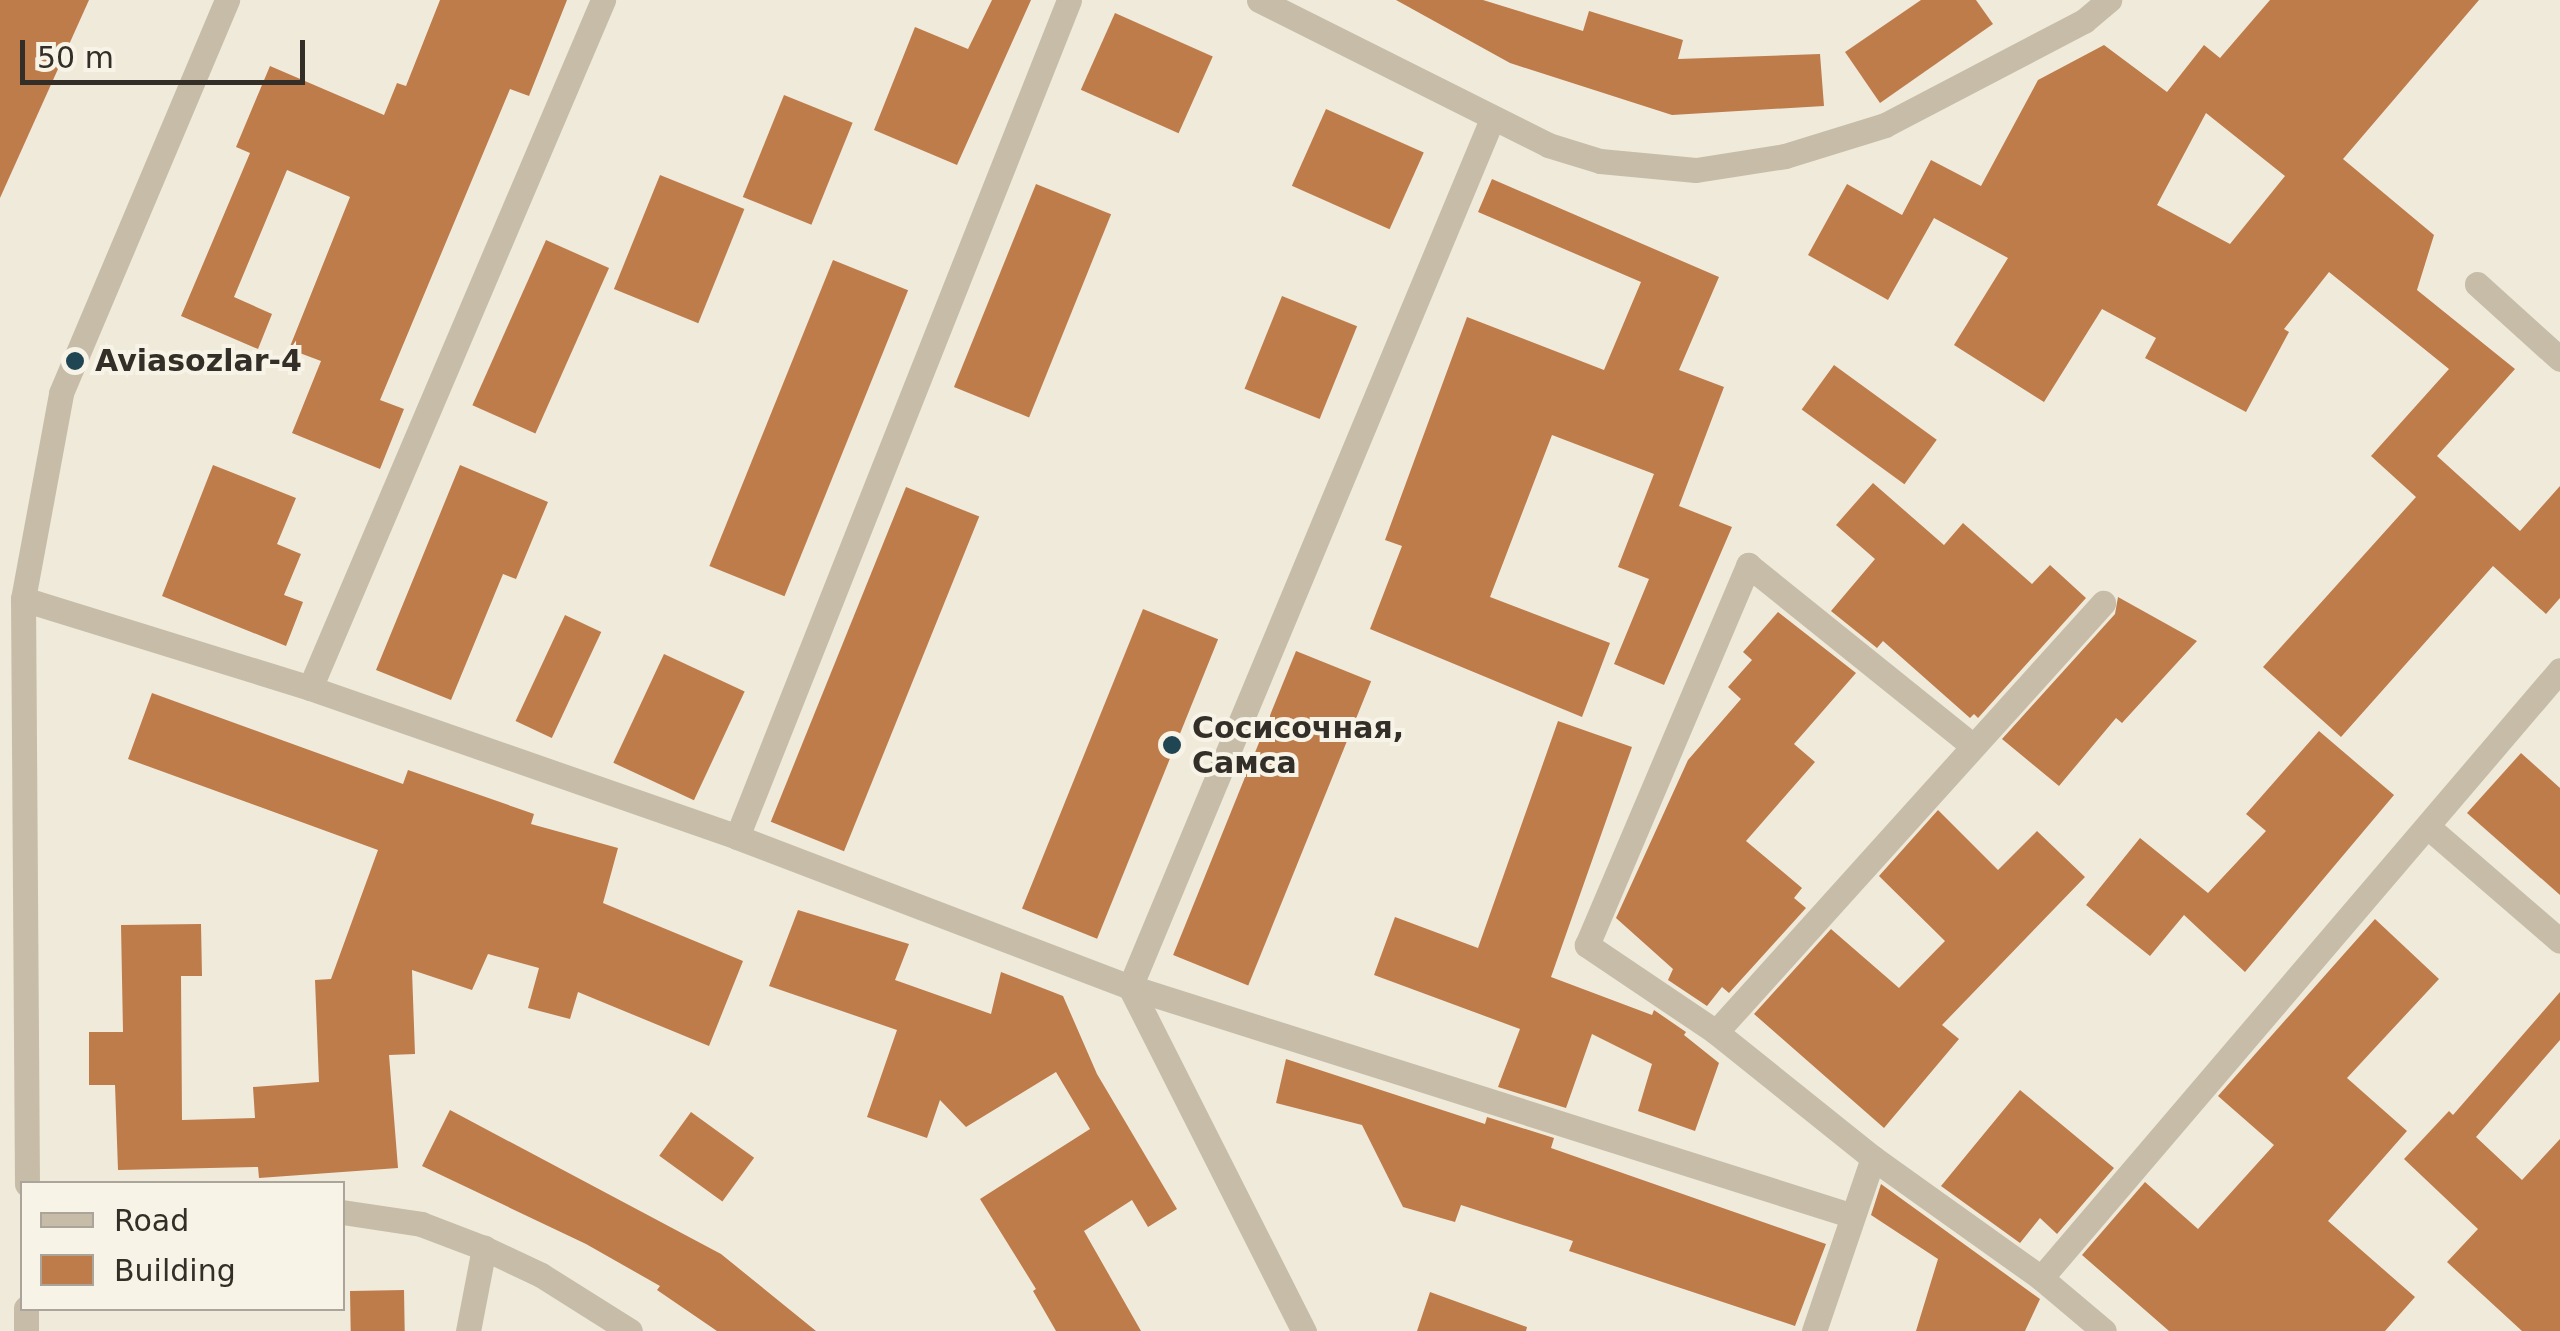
<!DOCTYPE html>
<meta charset="utf-8">
<style>
body{margin:0}
#map{position:relative;width:2560px;height:1331px;overflow:hidden;background:#f0eadb;font-family:"DejaVu Sans",sans-serif}
div>[style]{position:absolute}
[style*='--x']{left:calc(var(--x)*1px);top:calc(var(--y)*1px);width:calc(var(--w)*1px);rotate:calc(var(--a)*1deg)}
.building>*{inset:0;background:#be7c4b;transform-origin:0 0}
.minor>*{height:25px;margin:-12.5px;padding:0 12.5px;transform-origin:12.5px;border-radius:12.5px;background:#c7bca8}
.tertiary>*{height:25px;margin:-12.5px;padding:0 12.5px;transform-origin:12.5px;border-radius:12.5px;background:#c7bca8}
.dots>*{width:28px;height:28px;translate:-50% -50%;box-sizing:border-box;border:5px solid #f8f3e7;border-radius:50%}
span{translate:-50% -50%;white-space:nowrap;text-align:center;line-height:1.15;-webkit-text-stroke:8px #f8f3e7;paint-order:stroke}
.poi-label{font-size:30px;color:#342e28;font-weight:700}
.left{translate:0 -50%;text-align:left}
.legend{position:absolute;left:20px;top:1181px;width:325px;height:130px;box-sizing:border-box;background:#f8f3e7;border:2px solid #aaa49b;margin:0;padding:12px 18px;list-style:none;font-size:30px;color:#342e28}
.legend li{display:flex;align-items:center;gap:20px;height:50px}
.legend b{width:50px;border:2px solid #aaa49b}
.scale{position:absolute;left:20px;top:40px;width:285px;height:45px;box-sizing:border-box;border:5px solid #342e28;border-top:0;padding-left:12px;font-size:30px;line-height:35px;white-space:nowrap;color:#342e28;-webkit-text-stroke:8px #f8f3e7;paint-order:stroke}
</style>
<div id="map">
<div class="building">
<i style="clip-path:polygon(0 0,89px 0,0 198px)"></i>
<i style="clip-path:polygon(440px 0,567px 0,529px 96px,510px 89px,380px 400px,404px 409px,380px 469px,292px 433px,321px 361px,289px 349px,350px 197px,287px 170px,234px 297px,272px 314px,258px 349px,181px 316px,250px 153px,236px 147px,270px 66px,384px 115px,397px 83px,406px 86px)"></i>
<i style="clip-path:polygon(992px 0,1031px 0,957px 165px,874px 130px,915px 27px,968px 49px)"></i>
<i style="clip-path:polygon(1396px 0,1483px 0,1583px 31px,1589px 11px,1683px 40px,1678px 59px,1820px 54px,1824px 106px,1672px 115px,1510px 63px)"></i>
<i style="clip-path:polygon(1921px 0,1976px 0,1993px 24px,1880px 103px,1845px 52px)"></i>
<i style="clip-path:polygon(evenodd,2270px 0,2479px 0,2343px 159px,2434px 235px,2417px 290px,2515px 369px,2437px 456px,2520px 531px,2560px 486px,2560px 598px,2546px 614px,2493px 566px,2341px 737px,2263px 667px,2416px 497px,2371px 456px,2449px 369px,2329px 272px,2284px 329px,2289px 332px,2246px 412px,2145px 358px,2156px 338px,2102px 309px,2044px 402px,1954px 345px,2008px 258px,1934px 218px,1888px 300px,1808px 255px,1847px 184px,1902px 215px,1931px 160px,1981px 186px,2038px 80px,2104px 45px,2167px 92px,2204px 45px,2220px 58px,2270px 0,2206px 113px,2285px 176px,2230px 244px,2157px 205px,2206px 113px)"></i>
<i style="left:1115px;top:13px;width:107px;height:84px;rotate:24deg"></i>
<i style="left:784px;top:95px;width:74px;height:110px;rotate:22deg"></i>
<i style="left:1326px;top:109px;width:107px;height:84px;rotate:24deg"></i>
<i style="left:660px;top:175px;width:91px;height:123px;rotate:22deg"></i>
<i style="clip-path:polygon(1492px 179px,1719px 277px,1679px 370px,1724px 387px,1679px 506px,1732px 527px,1664px 685px,1614px 664px,1649px 579px,1618px 567px,1654px 474px,1552px 435px,1490px 597px,1610px 643px,1582px 717px,1370px 629px,1402px 546px,1385px 540px,1467px 317px,1604px 370px,1641px 282px,1478px 212px)"></i>
<i style="left:1036px;top:184px;width:81px;height:219px;rotate:22deg"></i>
<i style="left:546px;top:240px;width:69px;height:181px;rotate:24deg"></i>
<i style="left:833px;top:260px;width:81px;height:330px;rotate:22deg"></i>
<i style="left:1282px;top:296px;width:81px;height:100px;rotate:22deg"></i>
<i style="left:1834px;top:365px;width:127px;height:55px;rotate:36deg"></i>
<i style="clip-path:polygon(213px 465px,296px 498px,277px 544px,301px 554px,284px 595px,303px 602px,286px 646px,162px 596px)"></i>
<i style="clip-path:polygon(460px 465px,548px 502px,516px 579px,503px 574px,451px 700px,376px 670px)"></i>
<i style="clip-path:polygon(1873px 483px,1944px 545px,1963px 523px,2032px 584px,2050px 565px,2086px 598px,1978px 718px,1974px 714px,1970px 718px,1883px 641px,1877px 648px,1831px 611px,1875px 559px,1836px 525px)"></i>
<i style="left:906px;top:487px;width:79px;height:361px;rotate:22deg"></i>
<i style="clip-path:polygon(2118px 597px,2197px 641px,2122px 723px,2116px 718px,2059px 786px,2002px 739px,2115px 614px)"></i>
<i style="left:1143px;top:609px;width:81px;height:323px;rotate:22deg"></i>
<i style="clip-path:polygon(1778px 612px,1856px 673px,1794px 744px,1815px 762px,1746px 841px,1802px 888px,1794px 898px,1806px 908px,1729px 993px,1722px 987px,1707px 1006px,1668px 980px,1673px 969px,1616px 918px,1688px 760px,1741px 699px,1728px 687px,1752px 660px,1743px 652px)"></i>
<i style="left:565px;top:615px;width:40px;height:117px;rotate:25deg"></i>
<i style="left:1296px;top:651px;width:81px;height:328px;rotate:22deg"></i>
<i style="left:664px;top:654px;width:89px;height:120px;rotate:25deg"></i>
<i style="clip-path:polygon(152px 693px,403px 784px,408px 770px,534px 814px,531px 824px,618px 848px,603px 903px,743px 961px,709px 1046px,578px 992px,570px 1019px,528px 1008px,539px 968px,488px 954px,472px 990px,412px 970px,415px 1054px,389px 1055px,398px 1168px,259px 1178px,258px 1167px,118px 1170px,115px 1085px,89px 1085px,89px 1032px,123px 1032px,121px 925px,201px 924px,202px 976px,181px 976px,182px 1120px,255px 1118px,253px 1087px,319px 1082px,315px 980px,331px 979px,378px 850px,128px 759px)"></i>
<i style="clip-path:polygon(1558px 721px,1632px 747px,1551px 977px,1652px 1015px,1654px 1010px,1686px 1032px,1684px 1035px,1719px 1063px,1695px 1131px,1638px 1111px,1652px 1064px,1592px 1034px,1566px 1108px,1498px 1087px,1520px 1029px,1374px 975px,1395px 917px,1478px 948px)"></i>
<i style="clip-path:polygon(2319px 731px,2394px 795px,2245px 972px,2184px 915px,2150px 956px,2086px 905px,2140px 838px,2208px 893px,2266px 831px,2246px 814px)"></i>
<i style="clip-path:polygon(2521px 753px,2560px 788px,2560px 895px,2467px 813px)"></i>
<i style="clip-path:polygon(1938px 810px,1998px 870px,2037px 831px,2085px 877px,1942px 1025px,1959px 1039px,1884px 1128px,1754px 1014px,1831px 929px,1899px 988px,1945px 941px,1879px 876px)"></i>
<i style="clip-path:polygon(798px 910px,909px 944px,895px 980px,991px 1014px,1001px 972px,1063px 996px,1097px 1074px,1177px 1209px,1148px 1227px,1132px 1200px,1084px 1231px,1141px 1331px,1056px 1331px,1033px 1291px,1036px 1289px,980px 1199px,1090px 1129px,1056px 1072px,966px 1127px,940px 1100px,927px 1138px,867px 1117px,897px 1030px,769px 986px)"></i>
<i style="clip-path:polygon(2375px 919px,2439px 979px,2347px 1078px,2407px 1131px,2328px 1221px,2415px 1297px,2385px 1331px,2169px 1331px,2082px 1255px,2145px 1182px,2198px 1229px,2274px 1145px,2218px 1096px)"></i>
<i style="clip-path:polygon(2560px 992px,2560px 1040px,2476px 1137px,2522px 1180px,2560px 1139px,2560px 1331px,2522px 1331px,2447px 1262px,2478px 1229px,2404px 1159px,2449px 1111px,2453px 1115px)"></i>
<i style="clip-path:polygon(1286px 1059px,1485px 1124px,1487px 1117px,1554px 1138px,1551px 1148px,1826px 1244px,1795px 1326px,1569px 1251px,1573px 1241px,1461px 1205px,1455px 1222px,1403px 1207px,1362px 1125px,1276px 1103px)"></i>
<i style="clip-path:polygon(2020px 1090px,2114px 1168px,2057px 1234px,2040px 1218px,2020px 1243px,1941px 1186px)"></i>
<i style="clip-path:polygon(450px 1110px,721px 1254px,816px 1331px,717px 1331px,657px 1290px,660px 1286px,586px 1244px,422px 1166px)"></i>
<i style="left:691px;top:1112px;width:78px;height:54px;rotate:36deg"></i>
<i style="clip-path:polygon(1881px 1184px,2040px 1299px,2025px 1331px,1916px 1331px,1938px 1259px,1871px 1215px)"></i>
<i style="left:404px;top:1290px;width:41px;height:54px;rotate:89deg"></i>
<i style="clip-path:polygon(1430px 1292px,1527px 1327px,1526px 1331px,1417px 1331px)"></i>
</div>
<div class="minor">
<i style="--x:1492;--y:119;--w:940;--a:112.64"></i>
<i style="--x:1130;--y:987;--w:758;--a:17.57"></i>
<i style="--x:2477;--y:284;--w:112;--a:42.1"></i>
<i style="--x:23;--y:599;--w:300;--a:17.2"></i>
<i style="--x:310;--y:688;--w:452;--a:19.2"></i>
<i style="--x:737;--y:837;--w:421;--a:20.9"></i>
<i style="--x:1130;--y:987;--w:386;--a:63.2"></i>
<i style="--x:310;--y:688;--w:748;--a:-66.93"></i>
<i style="--x:2428;--y:827;--w:174;--a:40.8"></i>
<i style="--x:737;--y:837;--w:900;--a:-68.36"></i>
<i style="--x:1716;--y:1032;--w:578;--a:-47.95"></i>
<i style="--x:1873;--y:1158;--w:201;--a:-141.3"></i>
<i style="--x:1716;--y:1032;--w:156;--a:-146"></i>
<i style="--x:1587;--y:945;--w:413;--a:-67"></i>
<i style="--x:1748;--y:565;--w:286;--a:38.8"></i>
<i style="--x:27;--y:1184;--w:585;--a:-90.39"></i>
<i style="--x:23;--y:599;--w:209;--a:-79.5"></i>
<i style="--x:61;--y:393;--w:427;--a:-67.1"></i>
<i style="--x:342;--y:1212;--w:80;--a:8.6"></i>
<i style="--x:421;--y:1224;--w:67;--a:20.9"></i>
<i style="--x:484;--y:1248;--w:63;--a:25.3"></i>
<i style="--x:541;--y:1275;--w:105;--a:32.2"></i>
<i style="--x:2041;--y:1278;--w:799;--a:-49.52"></i>
<i style="--x:26;--y:1331;--w:23;--a:-90"></i>
<i style="--x:468;--y:1331;--w:85;--a:-79.1"></i>
<i style="--x:1814;--y:1331;--w:183;--a:-71.2"></i>
<i style="--x:1873;--y:1158;--w:206;--a:35.5"></i>
<i style="--x:2041;--y:1278;--w:82;--a:40.1"></i>
</div>
<div class="tertiary">
<i style="--x:1259;--y:0;--w:323;--a:26.6"></i>
<i style="--x:1548;--y:145;--w:54;--a:17.1"></i>
<i style="--x:1600;--y:161;--w:96;--a:5.4"></i>
<i style="--x:1696;--y:170;--w:90;--a:-8.9"></i>
<i style="--x:1785;--y:156;--w:105;--a:-17.2"></i>
<i style="--x:1885;--y:125;--w:225;--a:-27.6"></i>
<i style="--x:2084;--y:21;--w:33;--a:-40"></i>
</div>
<div class="dots">
<i style="left:75px;top:361px;background:#204653"></i>
<i style="left:1172px;top:745px;background:#204653"></i>
</div>
<div class="poi-label">
<span class="left" style="left:95px;top:361px">Aviasozlar-4</span>
<span class="left" style="left:1192px;top:745px">Сосисочная,<br>Самса</span>
</div>
<ul class="legend">
<li><b style="height:12px;background:#c7bca8"></b>Road</li>
<li><b style="height:28px;background:#be7c4b"></b>Building</li>
</ul>
<div class="scale">50 m</div>
</div>
